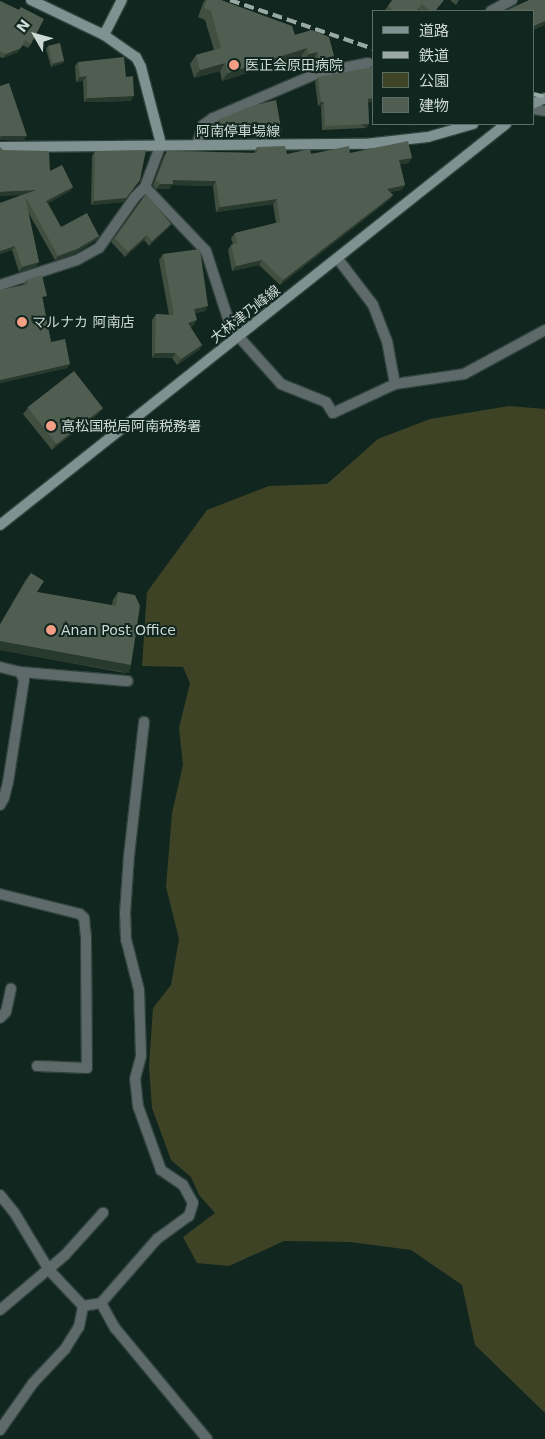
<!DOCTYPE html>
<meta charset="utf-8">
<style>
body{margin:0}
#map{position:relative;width:545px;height:1439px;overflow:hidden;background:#11261f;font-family:"DejaVu Sans","Noto Sans JP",sans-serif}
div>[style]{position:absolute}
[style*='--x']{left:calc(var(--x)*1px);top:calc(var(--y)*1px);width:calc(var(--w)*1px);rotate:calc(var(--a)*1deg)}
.green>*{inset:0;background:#3e4326}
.roads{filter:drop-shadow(1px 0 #2f433c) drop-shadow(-1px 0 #2f433c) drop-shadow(0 1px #2f433c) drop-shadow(0 -1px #2f433c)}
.street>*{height:10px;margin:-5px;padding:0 5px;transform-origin:5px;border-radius:5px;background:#5e6969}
.secondary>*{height:10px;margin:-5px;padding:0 5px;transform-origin:5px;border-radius:5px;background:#809192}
.rail>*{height:4px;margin-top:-2px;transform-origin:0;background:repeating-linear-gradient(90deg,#99a9a3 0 10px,transparent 0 15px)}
.wall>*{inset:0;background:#414f41}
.shaded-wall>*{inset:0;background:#28392d;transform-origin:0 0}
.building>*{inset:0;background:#505e51;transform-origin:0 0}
.dots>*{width:14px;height:14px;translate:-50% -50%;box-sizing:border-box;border:2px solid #11261f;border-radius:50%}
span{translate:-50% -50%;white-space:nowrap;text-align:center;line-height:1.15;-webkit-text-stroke:4px #11261f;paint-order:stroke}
.poi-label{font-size:14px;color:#ccd9d4}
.left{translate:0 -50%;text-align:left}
.street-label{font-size:14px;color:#ccd9d4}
.legend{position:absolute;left:372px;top:10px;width:162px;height:115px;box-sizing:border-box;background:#11261f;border:1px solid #5c6e67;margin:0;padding:6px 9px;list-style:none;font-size:15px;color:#ccd9d4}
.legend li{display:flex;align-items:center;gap:10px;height:25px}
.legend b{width:25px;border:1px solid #5c6e67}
.north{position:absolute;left:10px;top:10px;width:50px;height:50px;-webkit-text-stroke:4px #11261f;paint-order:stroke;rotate:308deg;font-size:14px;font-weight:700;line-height:20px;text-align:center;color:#ccd9d4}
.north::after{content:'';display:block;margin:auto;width:18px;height:22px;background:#ccd9d4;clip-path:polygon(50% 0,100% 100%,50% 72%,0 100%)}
</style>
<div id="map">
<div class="green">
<i style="clip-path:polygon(509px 406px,545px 409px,545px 1413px,475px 1345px,462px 1285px,411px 1250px,350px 1242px,284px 1241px,229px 1266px,197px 1263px,183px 1237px,215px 1213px,199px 1195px,191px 1177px,171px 1160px,152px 1108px,149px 1066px,153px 1008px,171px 985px,179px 939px,166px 887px,172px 813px,183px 765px,179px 728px,190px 683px,183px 667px,142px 666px,147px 592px,207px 510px,269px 486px,327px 484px,378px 439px,430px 419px)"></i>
</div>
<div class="roads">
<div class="street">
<i style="--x:491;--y:11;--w:24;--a:-28"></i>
<i style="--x:534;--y:109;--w:11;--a:10"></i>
<i style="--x:161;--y:144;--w:46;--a:110.4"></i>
<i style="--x:145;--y:187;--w:88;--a:46.4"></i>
<i style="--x:206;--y:251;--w:81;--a:72"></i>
<i style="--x:231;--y:328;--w:75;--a:48.2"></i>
<i style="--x:281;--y:384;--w:48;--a:21.8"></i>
<i style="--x:326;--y:402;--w:13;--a:58"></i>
<i style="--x:333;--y:413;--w:68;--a:-25.1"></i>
<i style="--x:395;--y:384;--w:70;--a:-8.2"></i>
<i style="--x:464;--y:374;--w:92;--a:-28.5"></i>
<i style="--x:197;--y:145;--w:21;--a:-73"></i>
<i style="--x:203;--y:125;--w:12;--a:-35"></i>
<i style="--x:213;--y:118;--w:114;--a:-23.2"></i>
<i style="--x:318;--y:73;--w:51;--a:-11.3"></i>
<i style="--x:338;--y:259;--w:58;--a:52.7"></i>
<i style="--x:373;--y:305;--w:39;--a:69"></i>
<i style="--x:387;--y:341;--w:44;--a:79.5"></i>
<i style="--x:0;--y:285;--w:81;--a:-18"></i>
<i style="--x:77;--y:260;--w:25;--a:-29"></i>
<i style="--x:99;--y:248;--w:62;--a:-54.8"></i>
<i style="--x:135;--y:197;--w:14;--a:-45"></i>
<i style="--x:0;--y:667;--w:21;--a:14"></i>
<i style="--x:20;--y:672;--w:9;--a:63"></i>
<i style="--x:24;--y:680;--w:103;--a:98.9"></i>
<i style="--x:8;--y:782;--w:16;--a:104"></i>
<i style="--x:4;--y:798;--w:8;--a:120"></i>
<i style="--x:20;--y:672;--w:108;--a:4.8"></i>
<i style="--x:0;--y:894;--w:82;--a:14"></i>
<i style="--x:80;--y:914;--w:6;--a:45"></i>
<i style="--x:84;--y:918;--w:18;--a:84"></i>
<i style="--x:86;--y:936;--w:132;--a:89.6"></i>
<i style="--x:87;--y:1068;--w:50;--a:-177.7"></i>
<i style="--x:0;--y:1018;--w:8;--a:-45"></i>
<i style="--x:6;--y:1012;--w:24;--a:-78"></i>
<i style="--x:0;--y:1195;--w:22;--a:51"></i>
<i style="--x:14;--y:1212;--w:68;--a:58.9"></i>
<i style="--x:49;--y:1270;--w:50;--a:46.6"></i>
<i style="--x:101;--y:1303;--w:29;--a:61"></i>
<i style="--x:115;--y:1328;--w:144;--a:50.3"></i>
<i style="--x:0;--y:1310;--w:85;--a:-40.2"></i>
<i style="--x:65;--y:1255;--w:57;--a:-47.9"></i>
<i style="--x:0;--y:1430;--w:57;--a:-54.9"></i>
<i style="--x:33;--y:1383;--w:47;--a:-46.7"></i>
<i style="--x:65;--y:1349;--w:26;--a:-58"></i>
<i style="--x:79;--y:1327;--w:21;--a:-79"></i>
<i style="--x:83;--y:1306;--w:18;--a:-9"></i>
<i style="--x:101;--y:1303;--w:85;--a:-48.8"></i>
<i style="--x:157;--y:1239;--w:39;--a:-36"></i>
<i style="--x:189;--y:1216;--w:14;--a:-73"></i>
<i style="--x:193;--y:1203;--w:21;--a:-119"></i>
<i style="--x:183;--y:1185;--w:27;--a:-146"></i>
<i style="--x:161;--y:1170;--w:68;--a:-109.8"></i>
<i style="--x:138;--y:1106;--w:27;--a:-96"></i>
<i style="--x:135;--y:1079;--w:24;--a:-75"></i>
<i style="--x:141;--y:1056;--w:66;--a:-91.7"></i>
<i style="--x:139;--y:990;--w:53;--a:-104.3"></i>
<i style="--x:126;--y:939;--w:25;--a:-92"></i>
<i style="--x:125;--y:914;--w:58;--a:-86.1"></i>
<i style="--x:129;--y:856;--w:135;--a:-83.6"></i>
</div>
<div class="secondary">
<i style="--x:31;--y:0;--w:81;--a:25.6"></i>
<i style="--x:104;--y:35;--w:39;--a:35"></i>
<i style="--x:136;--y:57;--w:11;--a:63"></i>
<i style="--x:141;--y:67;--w:80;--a:75.4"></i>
<i style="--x:104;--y:35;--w:39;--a:-63"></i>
<i style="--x:534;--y:103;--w:12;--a:-24"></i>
<i style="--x:0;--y:147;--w:365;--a:-0.5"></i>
<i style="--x:365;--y:144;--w:63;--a:-6.3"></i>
<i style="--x:428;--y:137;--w:47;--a:-16.1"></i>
<i style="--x:0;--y:525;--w:646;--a:-38.4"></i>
</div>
</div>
<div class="rail">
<i style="--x:230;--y:0;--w:152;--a:18.8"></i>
<i style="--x:534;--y:94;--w:11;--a:15"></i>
</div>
<div class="wall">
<i style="clip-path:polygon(205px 0,221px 0,295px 35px,312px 30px,328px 64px,313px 68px,312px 60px,303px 62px,301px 56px,222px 81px,220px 71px,194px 78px,190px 64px,196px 55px,214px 50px,205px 20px,198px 17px,203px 3px)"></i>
<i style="clip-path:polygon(444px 0,435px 11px,420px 11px,418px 9px,416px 11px,384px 11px,388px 6px)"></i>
<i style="clip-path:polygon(450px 0,459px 0,456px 5px)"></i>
<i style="clip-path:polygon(0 1px,19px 10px,21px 7px,31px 44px,28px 48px,22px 45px,18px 52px,3px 58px,0 57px)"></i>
<i style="clip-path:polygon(48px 46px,64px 61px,63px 63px,51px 67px,46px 49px)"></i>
<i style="clip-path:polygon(78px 62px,126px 77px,131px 101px,84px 102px,83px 81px,76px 82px,75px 66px)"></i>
<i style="clip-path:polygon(318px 77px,368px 103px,369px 124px,366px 128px,322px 130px,321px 106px,318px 106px,315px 82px)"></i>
<i style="clip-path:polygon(220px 119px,282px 133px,279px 138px,254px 138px,254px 133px,215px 133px,216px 124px)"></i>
<i style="clip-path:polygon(257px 147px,287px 154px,350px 153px,412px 158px,408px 163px,400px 164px,405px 185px,401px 190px,390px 192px,393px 195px,389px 200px,280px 285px,259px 265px,232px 271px,228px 250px,231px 245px,233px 244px,231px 238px,235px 233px,276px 223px,273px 204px,216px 212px,213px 186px,172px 185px,169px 189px,156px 189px,153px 185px,164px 156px,167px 151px,254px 153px)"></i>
<i style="clip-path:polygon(3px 150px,50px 171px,73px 187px,70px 191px,48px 203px,61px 227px,99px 236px,96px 240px,74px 254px,55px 260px,28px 212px,39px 262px,36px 266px,19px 272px,12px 250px,0 254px,0 203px,22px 195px)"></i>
<i style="clip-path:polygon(95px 151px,140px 180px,123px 202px,91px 205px,92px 156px)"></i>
<i style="clip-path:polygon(146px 194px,171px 224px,168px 228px,149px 246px,144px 240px,125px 257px,111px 242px)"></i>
<i style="clip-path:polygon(163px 254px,205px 311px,195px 313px,193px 326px,190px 327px,202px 345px,199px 350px,177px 365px,172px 358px,152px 358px,152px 320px,156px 314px,169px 315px,159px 260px)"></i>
<i style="clip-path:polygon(26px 280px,44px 300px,43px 300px,51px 342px,70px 364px,67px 368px,0 383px,23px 285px)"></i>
<i style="clip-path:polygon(28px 408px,103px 408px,98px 414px,52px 450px,23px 414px)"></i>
<i style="clip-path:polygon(31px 573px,37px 592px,112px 605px,113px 600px,118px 592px,131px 665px,125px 673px,0 650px,0 624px,25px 581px)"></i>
</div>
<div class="shaded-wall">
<i style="clip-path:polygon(545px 21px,545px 25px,534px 30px,534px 26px)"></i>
<i style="clip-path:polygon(21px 48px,18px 52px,3px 58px,6px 54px)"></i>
<i style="clip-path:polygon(307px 48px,301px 56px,222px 81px,228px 73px)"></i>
<i style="clip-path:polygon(318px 52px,312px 60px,303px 62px,309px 54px)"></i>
<i style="clip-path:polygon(334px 56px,328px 64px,313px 68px,319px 59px)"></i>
<i style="clip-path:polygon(64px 61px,63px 63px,51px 67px,53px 64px)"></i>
<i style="clip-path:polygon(225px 63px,220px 71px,194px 78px,200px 70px)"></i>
<i style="clip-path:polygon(87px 76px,83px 81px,76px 82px,80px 77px)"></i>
<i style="clip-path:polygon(134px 96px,131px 101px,84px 102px,87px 98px)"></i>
<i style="clip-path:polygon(374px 98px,374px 102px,365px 103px,368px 99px)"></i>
<i style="clip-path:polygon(321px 102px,324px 102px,321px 106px,318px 106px)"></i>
<i style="left:369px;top:124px;width:5px;height:44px;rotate:127deg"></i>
<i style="clip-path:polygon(413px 124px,422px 124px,411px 126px)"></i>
<i style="clip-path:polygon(218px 128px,258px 128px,254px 133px,215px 133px)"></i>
<i style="clip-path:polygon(257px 133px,282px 133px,279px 138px,254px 138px)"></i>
<i style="clip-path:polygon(2px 136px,27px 136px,24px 140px,0 140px,0 137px)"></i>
<i style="clip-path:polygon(412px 158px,408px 163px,396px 165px,399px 160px)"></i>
<i style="clip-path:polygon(140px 180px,123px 202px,91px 205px,94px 201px)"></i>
<i style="clip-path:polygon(173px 180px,216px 181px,213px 186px,172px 185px,169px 189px,156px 189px,160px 184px)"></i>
<i style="clip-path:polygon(405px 185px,401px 190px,384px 194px,387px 189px)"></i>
<i style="clip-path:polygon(73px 187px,70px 191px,43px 206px,46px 201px)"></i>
<i style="clip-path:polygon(36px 190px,33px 195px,0 196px,0 192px)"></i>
<i style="clip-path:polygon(393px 195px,389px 200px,280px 285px,283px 280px)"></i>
<i style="clip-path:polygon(277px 199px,273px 204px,216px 212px,220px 207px)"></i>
<i style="clip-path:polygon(171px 224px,168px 228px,149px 246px,152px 241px)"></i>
<i style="clip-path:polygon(147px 235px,144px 240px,125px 257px,128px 252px)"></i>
<i style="clip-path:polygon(99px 236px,96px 240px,74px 254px,55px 260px,58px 256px)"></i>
<i style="clip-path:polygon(15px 246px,12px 250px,0 254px,0 251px)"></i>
<i style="clip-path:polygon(262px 260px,259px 265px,232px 271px,236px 266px)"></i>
<i style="clip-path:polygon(39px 262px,36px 266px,19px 272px,22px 267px)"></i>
<i style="clip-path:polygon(208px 306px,205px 311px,190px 315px,194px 309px)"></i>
<i style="clip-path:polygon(197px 320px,193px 326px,184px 329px,188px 323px)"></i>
<i style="clip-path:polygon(202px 345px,199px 350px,177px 365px,181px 359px)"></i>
<i style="clip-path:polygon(155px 353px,176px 353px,172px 358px,152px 358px)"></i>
<i style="clip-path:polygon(70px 364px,67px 368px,0 383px,0 380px)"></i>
<i style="clip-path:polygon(103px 408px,98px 414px,52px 450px,56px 444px)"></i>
<i style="left:0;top:641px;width:133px;height:9px;rotate:10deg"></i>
</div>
<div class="building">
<i style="clip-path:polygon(207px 0,221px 0,292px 26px,295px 35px,312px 30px,329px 37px,334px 56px,319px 59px,318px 52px,309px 54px,307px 48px,228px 73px,225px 63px,200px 70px,196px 55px,221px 48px,211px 11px,204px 8px)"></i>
<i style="clip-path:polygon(392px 0,444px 0,435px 11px,431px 11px,422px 4px,416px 11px,394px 11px,388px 6px)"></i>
<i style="clip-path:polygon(529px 0,545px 0,545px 21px,534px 26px,534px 11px,505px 11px)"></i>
<i style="clip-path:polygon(0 1px,19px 10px,21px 7px,44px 19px,31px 44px,25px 40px,21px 48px,6px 54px,0 51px)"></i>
<i style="left:60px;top:43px;width:18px;height:12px;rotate:77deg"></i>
<i style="clip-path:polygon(124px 57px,126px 77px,133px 76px,134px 96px,87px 98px,87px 76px,80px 77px,78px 62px)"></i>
<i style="clip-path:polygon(374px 67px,374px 98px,368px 99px,369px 124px,325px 126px,324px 102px,321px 102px,318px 77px)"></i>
<i style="clip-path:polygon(9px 83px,27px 136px,2px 136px,0 137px,0 86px)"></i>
<i style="clip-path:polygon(276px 100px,282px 133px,257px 133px,258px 128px,218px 128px,220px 119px,252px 106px)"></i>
<i style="clip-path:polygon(408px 141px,412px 158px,399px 160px,405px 185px,387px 189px,393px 195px,283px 280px,262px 260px,236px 266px,231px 245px,237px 243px,235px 233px,280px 222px,277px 199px,220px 207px,216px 181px,173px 180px,173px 184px,160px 184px,156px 180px,167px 151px,257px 153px,257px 147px,285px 146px,287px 154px,310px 149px,311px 154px,349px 146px,350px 153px)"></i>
<i style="clip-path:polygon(0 147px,3px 150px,49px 151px,50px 171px,62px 165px,73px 187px,46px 201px,61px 227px,87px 213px,99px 236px,77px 249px,58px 256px,25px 196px,39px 262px,22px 267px,15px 246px,0 251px,0 203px,36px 190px,0 192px)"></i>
<i style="clip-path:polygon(146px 150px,140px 180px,126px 198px,94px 201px,95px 151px)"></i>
<i style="clip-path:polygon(146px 194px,171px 224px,152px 241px,147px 235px,128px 252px,115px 238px)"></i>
<i style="clip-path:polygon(200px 249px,208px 306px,194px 309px,197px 320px,188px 323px,202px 345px,181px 359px,176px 353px,155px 353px,156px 314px,174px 315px,163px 254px)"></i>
<i style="clip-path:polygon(42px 275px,47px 296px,42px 297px,51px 342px,65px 339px,70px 364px,0 380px,0 290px,28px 284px,26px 280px)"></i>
<i style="left:74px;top:371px;width:47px;height:59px;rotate:52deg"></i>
<i style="clip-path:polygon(31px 573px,44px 581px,37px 592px,116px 606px,118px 592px,135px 595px,140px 606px,131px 665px,0 641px,0 625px)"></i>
</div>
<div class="dots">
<i style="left:234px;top:65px;background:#f49e86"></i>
<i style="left:22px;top:322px;background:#f49e86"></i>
<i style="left:51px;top:426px;background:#f49e86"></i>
<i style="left:51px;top:630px;background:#f49e86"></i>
</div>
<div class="poi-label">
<span class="left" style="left:245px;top:65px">医正会原田病院</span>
<span class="left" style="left:32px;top:322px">マルナカ 阿南店</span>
<span class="left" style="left:61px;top:426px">高松国税局阿南税務署</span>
<span class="left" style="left:61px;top:630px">Anan Post Office</span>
</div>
<div class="street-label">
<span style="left:238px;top:131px">阿南停車場線</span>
<span style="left:245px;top:314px;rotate:-38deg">大林津乃峰線</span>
</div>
<ul class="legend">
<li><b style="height:6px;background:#809192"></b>道路</li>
<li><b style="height:6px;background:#99a9a3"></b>鉄道</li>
<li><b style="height:14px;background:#3e4326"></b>公園</li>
<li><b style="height:14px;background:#505e51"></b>建物</li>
</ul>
<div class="north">N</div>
</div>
